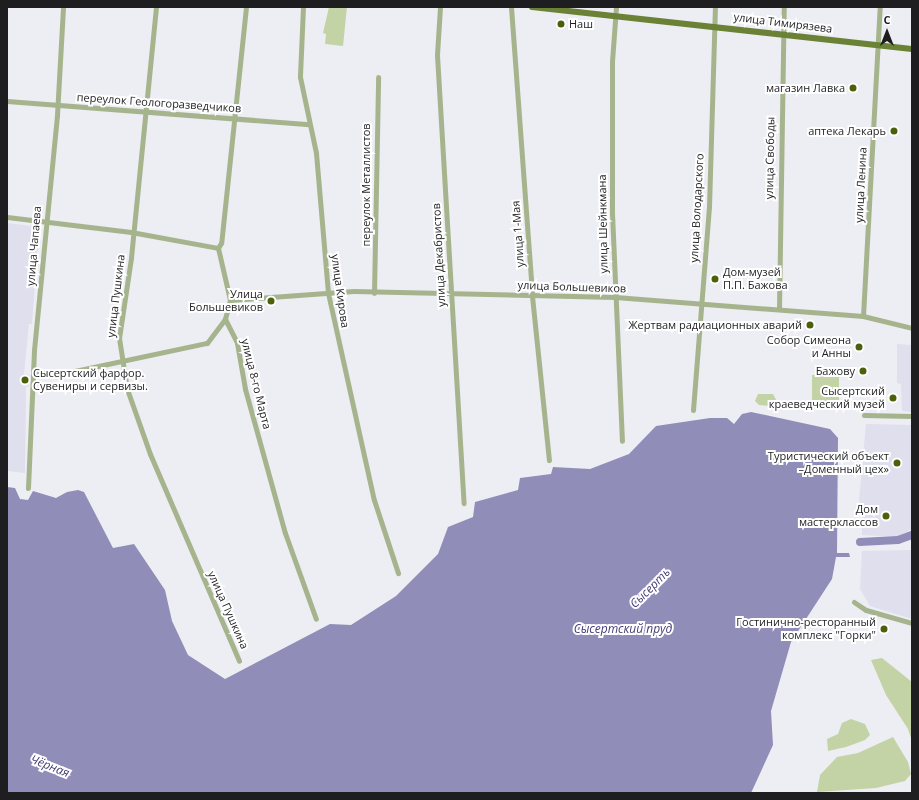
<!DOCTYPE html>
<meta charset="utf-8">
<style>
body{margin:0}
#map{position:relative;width:919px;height:800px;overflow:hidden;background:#ededf4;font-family:"Open Sans",sans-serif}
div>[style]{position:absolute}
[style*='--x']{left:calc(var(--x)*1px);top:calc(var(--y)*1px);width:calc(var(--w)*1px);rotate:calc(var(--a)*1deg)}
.built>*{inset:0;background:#dfdfed}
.green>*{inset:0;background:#c3d3a5;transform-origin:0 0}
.water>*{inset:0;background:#908eb9}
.river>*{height:8px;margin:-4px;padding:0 4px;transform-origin:4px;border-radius:4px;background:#908eb9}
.minor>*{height:5px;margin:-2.5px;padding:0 2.5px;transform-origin:2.5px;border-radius:2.5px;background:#a6b48d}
.major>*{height:6px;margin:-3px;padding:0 3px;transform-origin:3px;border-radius:3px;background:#6b8236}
.dots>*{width:11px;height:11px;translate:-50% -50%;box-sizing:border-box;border:2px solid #fff;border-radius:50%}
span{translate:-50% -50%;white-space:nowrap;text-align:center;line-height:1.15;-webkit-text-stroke:4px #fff;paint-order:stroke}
.street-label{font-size:11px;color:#1e1d20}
.poi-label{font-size:11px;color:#1e1d20}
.left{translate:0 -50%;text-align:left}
.right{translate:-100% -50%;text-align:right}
.water-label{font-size:12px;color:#453e77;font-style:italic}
.frame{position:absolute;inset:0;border:8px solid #1e1d20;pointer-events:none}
.north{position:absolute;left:867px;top:12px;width:40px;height:40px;-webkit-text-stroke:3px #fff;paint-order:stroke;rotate:0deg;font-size:11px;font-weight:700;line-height:16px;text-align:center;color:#1e1d20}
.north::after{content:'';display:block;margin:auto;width:14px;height:18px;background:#1e1d20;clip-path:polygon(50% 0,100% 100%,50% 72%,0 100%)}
</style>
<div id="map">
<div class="built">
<i style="clip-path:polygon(7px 223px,39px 227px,32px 324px,29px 324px,24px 374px,29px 375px,29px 386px,26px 387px,25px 473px,7px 471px)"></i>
<i style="clip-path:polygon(897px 344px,912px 345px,912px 412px,902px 411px,901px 384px,897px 383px)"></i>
<i style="clip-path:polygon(866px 424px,912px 425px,912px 529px,897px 537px,862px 535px,862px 506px,859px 500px)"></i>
<i style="clip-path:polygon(912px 550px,912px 619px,870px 606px,860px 589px,862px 551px)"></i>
</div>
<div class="green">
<i style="clip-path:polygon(329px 7px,347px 7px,343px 46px,325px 44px,326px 34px,323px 33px)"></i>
<i style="left:812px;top:375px;width:27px;height:27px"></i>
<i style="clip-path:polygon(758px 394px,773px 394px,780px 407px,759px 405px,755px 401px)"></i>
<i style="clip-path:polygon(882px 658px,912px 682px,912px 741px,908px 729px,886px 695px,871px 660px)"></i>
<i style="clip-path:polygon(851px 719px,865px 724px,870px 735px,865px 740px,846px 747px,828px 751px,827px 739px,838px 734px,842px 723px)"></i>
<i style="clip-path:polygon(893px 737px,908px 762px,911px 774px,905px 781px,876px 788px,817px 792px,820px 775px,837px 757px,858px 753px)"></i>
</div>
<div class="water">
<i style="clip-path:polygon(751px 412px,830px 429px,838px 438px,837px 553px,849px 553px,850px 557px,836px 557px,832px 579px,791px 642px,771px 711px,773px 745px,751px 793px,7px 793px,7px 487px,15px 488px,20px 499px,28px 500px,33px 491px,56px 498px,67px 492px,78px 490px,84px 492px,113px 548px,134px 544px,165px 590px,172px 621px,188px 655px,225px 679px,330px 624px,351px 625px,396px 596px,438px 554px,448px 527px,473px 517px,475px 502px,518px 490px,520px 478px,551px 474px,553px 467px,590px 469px,629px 454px,656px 426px,710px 418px,727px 418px,734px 424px,742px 414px)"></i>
</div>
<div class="river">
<i style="--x:860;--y:542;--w:38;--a:-3"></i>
<i style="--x:898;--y:540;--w:15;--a:-20"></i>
</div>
<div class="minor">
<i style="--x:156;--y:7;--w:252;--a:95.7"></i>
<i style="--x:131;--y:258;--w:81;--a:98.5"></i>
<i style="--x:119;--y:338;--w:52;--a:81.1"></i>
<i style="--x:127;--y:389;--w:69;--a:70.5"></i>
<i style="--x:150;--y:454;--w:225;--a:66.7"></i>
<i style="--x:246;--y:7;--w:237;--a:96"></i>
<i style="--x:221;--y:243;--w:6;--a:121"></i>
<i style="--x:218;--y:248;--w:53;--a:77"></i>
<i style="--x:230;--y:300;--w:20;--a:105"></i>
<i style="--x:225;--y:319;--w:27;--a:63"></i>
<i style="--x:237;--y:343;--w:47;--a:80.1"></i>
<i style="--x:245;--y:389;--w:149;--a:74.5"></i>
<i style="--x:285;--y:533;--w:91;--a:70.2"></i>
<i style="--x:303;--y:7;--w:70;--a:92.5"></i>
<i style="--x:300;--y:77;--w:78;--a:78.1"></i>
<i style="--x:316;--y:153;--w:141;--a:85.1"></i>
<i style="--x:328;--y:293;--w:212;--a:77.5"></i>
<i style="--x:374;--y:500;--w:77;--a:71.8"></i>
<i style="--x:440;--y:7;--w:48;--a:93.6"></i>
<i style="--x:437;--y:55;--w:449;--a:86.6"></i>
<i style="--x:511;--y:7;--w:290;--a:85.8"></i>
<i style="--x:532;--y:296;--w:165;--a:84.1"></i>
<i style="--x:616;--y:7;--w:55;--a:94.2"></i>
<i style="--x:612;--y:62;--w:151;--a:90"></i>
<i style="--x:612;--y:213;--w:228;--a:87.5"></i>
<i style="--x:7;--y:101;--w:303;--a:4.4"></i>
<i style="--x:7;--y:217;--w:125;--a:6.9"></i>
<i style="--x:131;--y:232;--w:88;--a:10.4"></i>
<i style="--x:374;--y:293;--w:216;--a:-88.9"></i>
<i style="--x:230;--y:300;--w:124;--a:-4.2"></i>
<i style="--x:354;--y:291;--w:261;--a:1.3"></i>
<i style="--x:615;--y:297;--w:249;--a:4.4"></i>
<i style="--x:863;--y:316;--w:50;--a:13.8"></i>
<i style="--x:779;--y:309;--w:302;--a:-89.1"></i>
<i style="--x:863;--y:316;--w:309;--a:-86.9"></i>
<i style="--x:33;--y:373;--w:37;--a:-2"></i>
<i style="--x:70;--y:372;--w:140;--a:-12"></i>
<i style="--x:207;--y:343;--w:30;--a:-53"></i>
<i style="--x:693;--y:410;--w:204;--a:-85.5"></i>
<i style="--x:709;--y:207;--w:200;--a:-88.3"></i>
<i style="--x:864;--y:415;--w:48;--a:1.2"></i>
<i style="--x:28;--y:488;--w:138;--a:-87.5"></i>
<i style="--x:34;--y:350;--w:236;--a:-84.4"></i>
<i style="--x:57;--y:115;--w:108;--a:-86.8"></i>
<i style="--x:854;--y:602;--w:14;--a:34"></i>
<i style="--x:866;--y:610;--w:48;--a:15.8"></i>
</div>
<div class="major">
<i style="--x:532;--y:7;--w:382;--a:6.3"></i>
</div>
<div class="dots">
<i style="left:561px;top:24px;background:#4b600b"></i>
<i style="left:853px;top:88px;background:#4b600b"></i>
<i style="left:894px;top:131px;background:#4b600b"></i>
<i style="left:715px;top:279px;background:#4b600b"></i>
<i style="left:271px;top:301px;background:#4b600b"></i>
<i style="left:810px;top:325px;background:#4b600b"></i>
<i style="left:859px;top:347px;background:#4b600b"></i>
<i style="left:863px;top:371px;background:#4b600b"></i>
<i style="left:25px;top:380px;background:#4b600b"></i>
<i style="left:893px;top:398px;background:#4b600b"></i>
<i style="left:897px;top:463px;background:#4b600b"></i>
<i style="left:886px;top:516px;background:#4b600b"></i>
<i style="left:884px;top:629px;background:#4b600b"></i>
</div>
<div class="street-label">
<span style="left:783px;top:23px;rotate:7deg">улица Тимирязева</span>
<span style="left:159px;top:103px;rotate:4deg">переулок Геологоразведчиков</span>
<span style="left:770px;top:158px;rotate:-89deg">улица Свободы</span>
<span style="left:366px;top:185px;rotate:-90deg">переулок Металлистов</span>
<span style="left:861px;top:185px;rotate:-87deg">улица Ленина</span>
<span style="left:697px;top:208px;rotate:-87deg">улица Володарского</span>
<span style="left:603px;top:224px;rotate:-91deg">улица Шейнкмана</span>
<span style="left:518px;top:234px;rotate:-94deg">улица 1-Мая</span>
<span style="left:34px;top:246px;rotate:-85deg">улица Чапаева</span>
<span style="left:439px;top:255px;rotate:-93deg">улица Декабристов</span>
<span style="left:572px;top:287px;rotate:2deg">улица Большевиков</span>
<span style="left:340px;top:291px;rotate:82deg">улица Кирова</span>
<span style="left:116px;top:296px;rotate:-83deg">улица Пушкина</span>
<span style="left:256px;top:384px;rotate:76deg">улица 8-го Марта</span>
<span style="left:228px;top:610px;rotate:66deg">улица Пушкина</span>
</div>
<div class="poi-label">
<span class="left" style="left:569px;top:24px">Наш</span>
<span class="right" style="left:845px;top:88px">магазин Лавка</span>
<span class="right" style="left:886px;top:131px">аптека Лекарь</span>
<span class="left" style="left:723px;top:279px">Дом-музей<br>П.П. Бажова</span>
<span class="right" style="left:263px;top:301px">Улица<br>Большевиков</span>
<span class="right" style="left:802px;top:325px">Жертвам радиационных аварий</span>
<span class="right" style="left:851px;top:347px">Собор Симеона<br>и Анны</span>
<span class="right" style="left:855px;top:371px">Бажову</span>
<span class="left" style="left:33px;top:380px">Сысертский фарфор.<br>Сувениры и сервизы.</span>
<span class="right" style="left:885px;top:398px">Сысертский<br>краеведческий музей</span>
<span class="right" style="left:889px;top:463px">Туристический объект<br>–Доменный цех»</span>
<span class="right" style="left:878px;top:516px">Дом<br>мастерклассов</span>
<span class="right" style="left:876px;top:629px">Гостинично-ресторанный<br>комплекс "Горки"</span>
</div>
<div class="water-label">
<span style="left:650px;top:588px;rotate:-45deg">Сысерть</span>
<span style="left:623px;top:629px">Сысертский пруд</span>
<span style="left:50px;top:766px;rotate:22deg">Чёрная</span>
</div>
<div class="frame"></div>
<div class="north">С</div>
</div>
